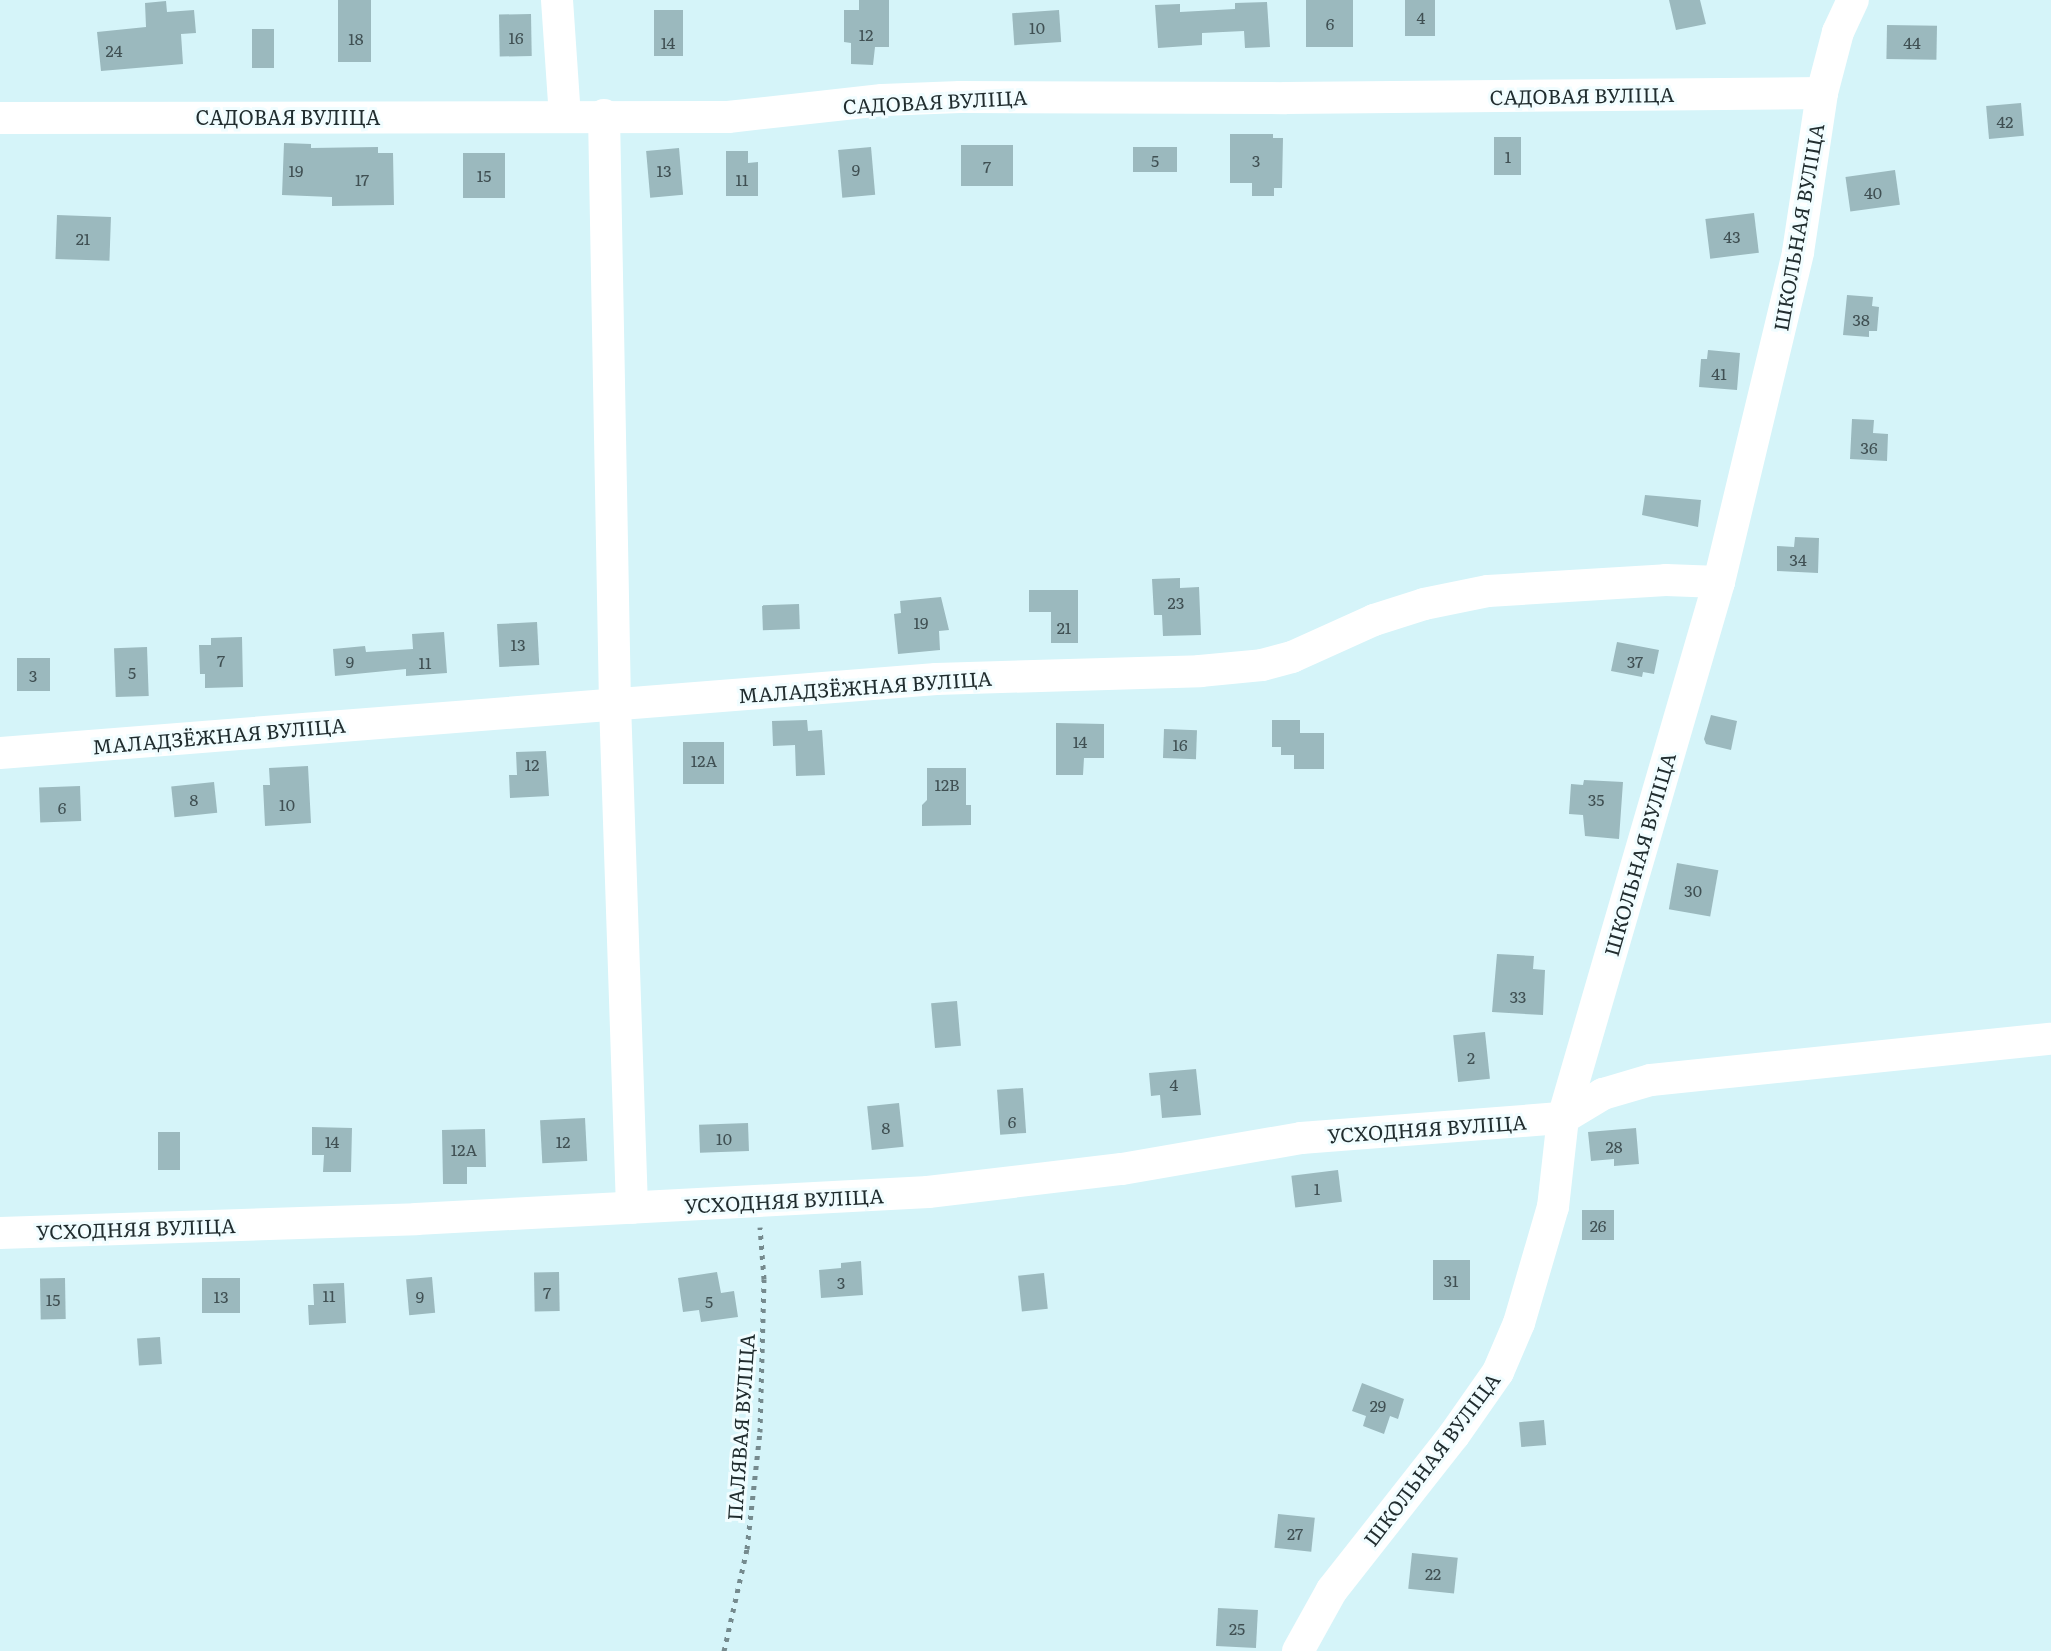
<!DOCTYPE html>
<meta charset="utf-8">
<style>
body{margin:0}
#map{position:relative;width:2051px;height:1651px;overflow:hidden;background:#d5f4f9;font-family:Literata,serif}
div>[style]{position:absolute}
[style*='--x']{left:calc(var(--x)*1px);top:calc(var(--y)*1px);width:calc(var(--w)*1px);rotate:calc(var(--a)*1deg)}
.building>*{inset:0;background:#9bb9be;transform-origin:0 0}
.path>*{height:5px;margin-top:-2.5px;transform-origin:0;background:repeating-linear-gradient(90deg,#758a8e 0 4px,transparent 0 10px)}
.street>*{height:32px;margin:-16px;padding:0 16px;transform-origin:16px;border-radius:16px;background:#fff}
span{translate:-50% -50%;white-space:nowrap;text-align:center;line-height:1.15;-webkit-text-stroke:6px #f1fdff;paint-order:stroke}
.number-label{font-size:16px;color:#405053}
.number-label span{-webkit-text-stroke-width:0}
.street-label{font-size:20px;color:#212d2f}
</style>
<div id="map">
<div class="building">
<i style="left:338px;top:0;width:33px;height:62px"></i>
<i style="clip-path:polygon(859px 0,889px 0,889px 47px,875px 47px,873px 65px,851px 64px,851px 43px,844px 42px,844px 10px,859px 10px)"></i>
<i style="left:1306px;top:0;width:47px;height:47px"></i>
<i style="left:1405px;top:0;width:30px;height:36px"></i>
<i style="clip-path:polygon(1669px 0,1700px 0,1706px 24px,1676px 30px)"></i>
<i style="clip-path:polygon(166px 1px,167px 12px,194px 10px,196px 33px,181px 34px,183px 64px,101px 71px,97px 32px,146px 27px,145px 3px)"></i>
<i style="clip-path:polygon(1267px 2px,1270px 47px,1245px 48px,1244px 31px,1202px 33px,1202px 45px,1158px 48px,1155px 5px,1180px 4px,1180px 12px,1235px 9px,1235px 3px)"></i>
<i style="left:654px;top:10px;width:29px;height:46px"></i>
<i style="left:1059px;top:10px;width:32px;height:47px;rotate:86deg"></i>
<i style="left:531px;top:14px;width:42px;height:32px;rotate:89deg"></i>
<i style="left:1887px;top:25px;width:50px;height:34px;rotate:1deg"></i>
<i style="left:252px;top:29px;width:22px;height:39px"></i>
<i style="left:2021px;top:103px;width:33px;height:35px;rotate:85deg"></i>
<i style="clip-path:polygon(1230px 134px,1273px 134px,1273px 138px,1283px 138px,1282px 188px,1274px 188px,1274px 196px,1252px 196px,1252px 183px,1230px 183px)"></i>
<i style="left:1521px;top:137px;width:38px;height:27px;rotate:90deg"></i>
<i style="clip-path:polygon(284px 143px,311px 144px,311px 148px,378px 147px,378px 153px,393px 153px,394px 205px,332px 206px,332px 197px,282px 195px)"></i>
<i style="left:961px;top:145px;width:52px;height:41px"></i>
<i style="left:871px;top:147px;width:48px;height:33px;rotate:85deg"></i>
<i style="left:1177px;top:147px;width:25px;height:44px;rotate:90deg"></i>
<i style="left:679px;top:148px;width:47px;height:33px;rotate:85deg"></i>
<i style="clip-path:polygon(726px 151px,748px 151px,748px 163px,758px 162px,758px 196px,726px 196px)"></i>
<i style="left:463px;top:153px;width:42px;height:45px"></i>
<i style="left:1895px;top:170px;width:35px;height:50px;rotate:82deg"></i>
<i style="left:1754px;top:213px;width:40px;height:49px;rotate:83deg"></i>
<i style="left:57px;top:215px;width:54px;height:44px;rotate:2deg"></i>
<i style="clip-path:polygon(1847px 295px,1873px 297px,1872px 306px,1879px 307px,1877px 331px,1869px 331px,1869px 337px,1843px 335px)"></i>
<i style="clip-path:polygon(1708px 350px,1740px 353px,1737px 390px,1699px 387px,1701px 359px,1707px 359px)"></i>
<i style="clip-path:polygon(1852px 419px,1874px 420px,1873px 433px,1888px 434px,1887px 461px,1850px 459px)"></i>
<i style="clip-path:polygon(1645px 495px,1701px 500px,1698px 527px,1642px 515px)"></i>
<i style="clip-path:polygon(1795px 537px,1819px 538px,1818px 573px,1777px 571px,1777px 546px,1794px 547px)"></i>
<i style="clip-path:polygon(1180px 578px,1180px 588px,1199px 587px,1201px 635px,1163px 636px,1162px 615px,1154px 615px,1152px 579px)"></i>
<i style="clip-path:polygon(1029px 590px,1078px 590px,1078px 643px,1051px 643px,1051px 612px,1029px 612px)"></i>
<i style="clip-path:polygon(941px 597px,949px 630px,939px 631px,940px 650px,898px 654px,894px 614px,901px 613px,900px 601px)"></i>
<i style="left:799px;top:604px;width:25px;height:37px;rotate:88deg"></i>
<i style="left:537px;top:622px;width:43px;height:40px;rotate:87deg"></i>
<i style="clip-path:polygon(444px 632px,447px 673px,406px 676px,406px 669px,335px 676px,333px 649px,365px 646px,366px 652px,413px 649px,412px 634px)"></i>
<i style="clip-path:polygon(242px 637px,243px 687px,205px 688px,205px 674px,200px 674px,199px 645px,211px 645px,211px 638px)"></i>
<i style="clip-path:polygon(1617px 642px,1659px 650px,1654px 674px,1643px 672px,1642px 677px,1611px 671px)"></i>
<i style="left:147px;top:647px;width:49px;height:33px;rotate:88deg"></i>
<i style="left:50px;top:658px;width:33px;height:33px;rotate:90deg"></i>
<i style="clip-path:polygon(1711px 715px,1737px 721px,1731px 750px,1706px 744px,1704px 739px)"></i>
<i style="clip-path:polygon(807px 720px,808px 731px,822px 730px,825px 775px,796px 776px,795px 745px,773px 746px,772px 721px)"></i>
<i style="clip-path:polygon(1272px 720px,1300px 720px,1300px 733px,1324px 733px,1324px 769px,1294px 769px,1294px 755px,1281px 755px,1281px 747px,1272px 747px)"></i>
<i style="clip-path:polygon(1056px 723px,1104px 724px,1104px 758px,1084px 758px,1083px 775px,1056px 775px)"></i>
<i style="left:1164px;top:729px;width:33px;height:29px;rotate:2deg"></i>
<i style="left:683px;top:742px;width:41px;height:42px"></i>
<i style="clip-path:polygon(546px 751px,549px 796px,510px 798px,509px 775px,517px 775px,516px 752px)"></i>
<i style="clip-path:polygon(308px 766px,311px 823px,265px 826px,263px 785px,270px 785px,269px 768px)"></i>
<i style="clip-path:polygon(927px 768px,966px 768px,966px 805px,971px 805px,971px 825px,922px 826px,922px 805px,927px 800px)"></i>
<i style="clip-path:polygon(1584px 780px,1623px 782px,1619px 839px,1585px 836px,1583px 815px,1569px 814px,1571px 784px,1583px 785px)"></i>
<i style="left:214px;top:782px;width:31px;height:43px;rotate:84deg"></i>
<i style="left:80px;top:786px;width:35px;height:41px;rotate:88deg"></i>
<i style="left:1677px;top:863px;width:42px;height:47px;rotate:10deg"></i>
<i style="clip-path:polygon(1497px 954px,1534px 956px,1533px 969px,1545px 970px,1543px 1015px,1492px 1012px)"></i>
<i style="left:957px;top:1001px;width:45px;height:26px;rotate:85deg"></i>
<i style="left:1485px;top:1032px;width:47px;height:32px;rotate:84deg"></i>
<i style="clip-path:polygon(1196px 1069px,1201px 1115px,1162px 1118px,1160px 1095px,1151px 1096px,1149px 1073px)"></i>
<i style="left:1023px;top:1088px;width:45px;height:26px;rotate:86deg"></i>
<i style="left:899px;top:1103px;width:44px;height:32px;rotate:84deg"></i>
<i style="left:585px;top:1118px;width:43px;height:45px;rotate:87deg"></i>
<i style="left:748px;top:1123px;width:28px;height:49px;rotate:88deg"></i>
<i style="clip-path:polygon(312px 1127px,352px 1128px,351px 1172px,323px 1172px,324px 1155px,312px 1155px)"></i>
<i style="clip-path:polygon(1636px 1128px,1639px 1164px,1614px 1166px,1614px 1159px,1591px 1161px,1588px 1132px)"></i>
<i style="clip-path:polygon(485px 1129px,486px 1167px,467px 1167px,467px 1184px,443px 1184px,442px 1130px)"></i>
<i style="left:158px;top:1132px;width:22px;height:38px"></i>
<i style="left:1338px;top:1170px;width:32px;height:47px;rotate:83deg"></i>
<i style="left:1582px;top:1210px;width:32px;height:30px"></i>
<i style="left:1433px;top:1260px;width:37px;height:40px"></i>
<i style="clip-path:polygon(861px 1261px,863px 1295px,821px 1298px,819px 1270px,841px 1268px,841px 1263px)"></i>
<i style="left:559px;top:1272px;width:39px;height:25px;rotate:89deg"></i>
<i style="clip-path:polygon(717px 1272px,721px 1293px,734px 1291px,738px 1317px,701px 1322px,699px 1310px,683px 1312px,678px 1278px)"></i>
<i style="left:1044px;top:1273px;width:36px;height:26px;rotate:84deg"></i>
<i style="left:432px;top:1277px;width:36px;height:26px;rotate:85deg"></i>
<i style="left:65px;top:1278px;width:41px;height:25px;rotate:89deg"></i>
<i style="left:240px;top:1278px;width:35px;height:38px;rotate:90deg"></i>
<i style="clip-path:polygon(344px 1283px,346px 1323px,309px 1325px,308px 1305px,314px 1305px,313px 1284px)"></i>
<i style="left:160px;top:1337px;width:27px;height:23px;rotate:86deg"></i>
<i style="clip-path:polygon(1362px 1383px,1404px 1399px,1398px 1419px,1390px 1416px,1384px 1434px,1363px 1426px,1366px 1416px,1352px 1411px)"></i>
<i style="left:1544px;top:1420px;width:25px;height:25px;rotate:85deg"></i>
<i style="left:1278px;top:1514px;width:37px;height:34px;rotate:6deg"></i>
<i style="left:1412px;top:1553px;width:46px;height:36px;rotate:6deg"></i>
<i style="left:1218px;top:1608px;width:40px;height:38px;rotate:3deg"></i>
</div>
<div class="path">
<i style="--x:724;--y:1651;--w:105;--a:-77.3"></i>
<i style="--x:747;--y:1549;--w:118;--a:-83.7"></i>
<i style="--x:760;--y:1432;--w:153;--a:-88.5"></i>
<i style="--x:764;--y:1279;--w:52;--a:-94.4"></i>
</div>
<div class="street">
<i style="--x:557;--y:0;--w:116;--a:86.1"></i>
<i style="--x:604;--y:115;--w:588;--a:88.93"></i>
<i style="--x:615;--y:703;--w:505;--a:88.07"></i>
<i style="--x:0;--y:118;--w:728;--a:-0.08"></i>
<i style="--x:728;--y:117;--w:155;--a:-6.3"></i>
<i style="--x:882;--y:100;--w:78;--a:-2.2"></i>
<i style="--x:960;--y:97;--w:326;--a:0.2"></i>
<i style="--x:1286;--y:98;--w:536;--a:-0.53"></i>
<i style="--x:0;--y:753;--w:939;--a:-4.52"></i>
<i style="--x:936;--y:679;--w:264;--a:-1.7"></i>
<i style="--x:1200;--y:671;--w:62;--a:-5.5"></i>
<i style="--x:1262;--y:665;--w:31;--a:-15"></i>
<i style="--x:1292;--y:657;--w:90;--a:-24.3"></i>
<i style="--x:1374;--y:620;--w:52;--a:-17.7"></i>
<i style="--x:1424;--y:604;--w:65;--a:-11.5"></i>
<i style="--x:1488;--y:591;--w:178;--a:-3.5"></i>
<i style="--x:1666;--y:580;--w:53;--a:2.2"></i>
<i style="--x:0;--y:1233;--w:416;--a:-1.9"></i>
<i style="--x:416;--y:1219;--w:513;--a:-3.02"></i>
<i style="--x:928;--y:1192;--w:195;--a:-6.8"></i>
<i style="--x:1122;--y:1169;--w:182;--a:-9.8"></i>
<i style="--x:1301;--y:1138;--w:263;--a:-4.4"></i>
<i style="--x:1563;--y:1118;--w:47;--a:-31"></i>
<i style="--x:1603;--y:1094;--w:50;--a:-16.3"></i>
<i style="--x:1651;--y:1080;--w:402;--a:-5.9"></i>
<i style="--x:1298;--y:1651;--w:70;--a:-60.9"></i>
<i style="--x:1332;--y:1590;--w:197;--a:-51.8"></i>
<i style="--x:1454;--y:1435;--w:77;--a:-55.1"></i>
<i style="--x:1498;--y:1372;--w:53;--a:-66.8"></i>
<i style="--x:1519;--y:1323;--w:121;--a:-73.7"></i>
<i style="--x:1553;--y:1207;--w:90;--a:-83.6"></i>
<i style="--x:1563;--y:1118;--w:558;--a:-73.77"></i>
<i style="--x:1719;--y:582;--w:339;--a:-76.5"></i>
<i style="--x:1798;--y:252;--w:161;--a:-81.4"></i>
<i style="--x:1822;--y:93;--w:63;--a:-75.3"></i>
<i style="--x:1838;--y:32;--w:35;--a:-65"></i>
</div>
<div class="number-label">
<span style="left:1421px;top:17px">4</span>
<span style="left:1330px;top:23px">6</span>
<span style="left:1037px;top:27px">10</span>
<span style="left:866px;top:34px">12</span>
<span style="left:516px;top:37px">16</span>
<span style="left:356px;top:38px">18</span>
<span style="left:668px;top:42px">14</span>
<span style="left:1912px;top:42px">44</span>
<span style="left:114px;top:50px">24</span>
<span style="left:2005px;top:121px">42</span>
<span style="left:1508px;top:156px">1</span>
<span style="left:1155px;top:160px">5</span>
<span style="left:1256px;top:160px">3</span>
<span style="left:987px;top:166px">7</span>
<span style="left:856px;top:169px">9</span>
<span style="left:296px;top:170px">19</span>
<span style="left:664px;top:170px">13</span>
<span style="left:484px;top:175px">15</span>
<span style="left:362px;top:179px">17</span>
<span style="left:742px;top:179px">11</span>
<span style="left:1873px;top:192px">40</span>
<span style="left:1732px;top:236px">43</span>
<span style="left:83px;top:238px">21</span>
<span style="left:1861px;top:319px">38</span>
<span style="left:1719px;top:373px">41</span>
<span style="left:1869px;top:447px">36</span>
<span style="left:1798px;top:559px">34</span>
<span style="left:1176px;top:602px">23</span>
<span style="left:921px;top:622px">19</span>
<span style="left:1064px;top:627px">21</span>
<span style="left:518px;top:644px">13</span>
<span style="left:221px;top:660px">7</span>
<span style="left:350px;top:661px">9</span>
<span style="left:1635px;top:661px">37</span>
<span style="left:425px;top:662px">11</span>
<span style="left:132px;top:672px">5</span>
<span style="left:33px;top:675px">3</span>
<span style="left:1080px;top:741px">14</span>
<span style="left:1180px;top:744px">16</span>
<span style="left:704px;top:760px">12А</span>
<span style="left:532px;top:764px">12</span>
<span style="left:947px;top:784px">12В</span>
<span style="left:194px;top:799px">8</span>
<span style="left:1596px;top:799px">35</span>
<span style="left:287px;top:804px">10</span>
<span style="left:62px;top:807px">6</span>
<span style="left:1693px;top:890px">30</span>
<span style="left:1518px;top:996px">33</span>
<span style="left:1471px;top:1057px">2</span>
<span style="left:1174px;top:1084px">4</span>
<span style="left:1012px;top:1121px">6</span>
<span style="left:886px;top:1127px">8</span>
<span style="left:724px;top:1138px">10</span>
<span style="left:332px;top:1141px">14</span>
<span style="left:563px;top:1141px">12</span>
<span style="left:1614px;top:1146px">28</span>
<span style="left:464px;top:1149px">12А</span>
<span style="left:1317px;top:1188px">1</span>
<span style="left:1598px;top:1225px">26</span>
<span style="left:1451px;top:1280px">31</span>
<span style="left:841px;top:1282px">3</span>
<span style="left:547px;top:1292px">7</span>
<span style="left:329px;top:1295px">11</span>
<span style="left:221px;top:1296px">13</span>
<span style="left:420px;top:1296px">9</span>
<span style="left:53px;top:1299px">15</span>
<span style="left:709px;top:1301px">5</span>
<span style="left:1378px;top:1405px">29</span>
<span style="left:1295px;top:1533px">27</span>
<span style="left:1433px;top:1573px">22</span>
<span style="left:1237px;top:1628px">25</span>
</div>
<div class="street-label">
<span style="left:1582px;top:95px;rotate:-1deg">САДОВАЯ ВУЛІЦА</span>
<span style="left:935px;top:101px;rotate:-3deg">САДОВАЯ ВУЛІЦА</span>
<span style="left:288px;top:116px">САДОВАЯ ВУЛІЦА</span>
<span style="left:1798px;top:227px;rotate:-80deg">ШКОЛЬНАЯ ВУЛІЦА</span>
<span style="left:865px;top:686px;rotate:-4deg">МАЛАДЗЁЖНАЯ ВУЛІЦА</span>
<span style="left:219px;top:735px;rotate:-5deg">МАЛАДЗЁЖНАЯ ВУЛІЦА</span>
<span style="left:1639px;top:854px;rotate:-74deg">ШКОЛЬНАЯ ВУЛІЦА</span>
<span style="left:1427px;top:1128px;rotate:-4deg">УСХОДНЯЯ ВУЛІЦА</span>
<span style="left:784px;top:1200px;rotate:-3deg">УСХОДНЯЯ ВУЛІЦА</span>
<span style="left:136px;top:1228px;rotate:-2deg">УСХОДНЯЯ ВУЛІЦА</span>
<span style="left:740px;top:1427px;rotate:-86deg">ПАЛЯВАЯ ВУЛІЦА</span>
<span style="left:1431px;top:1459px;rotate:-53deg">ШКОЛЬНАЯ ВУЛІЦА</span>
</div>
</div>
